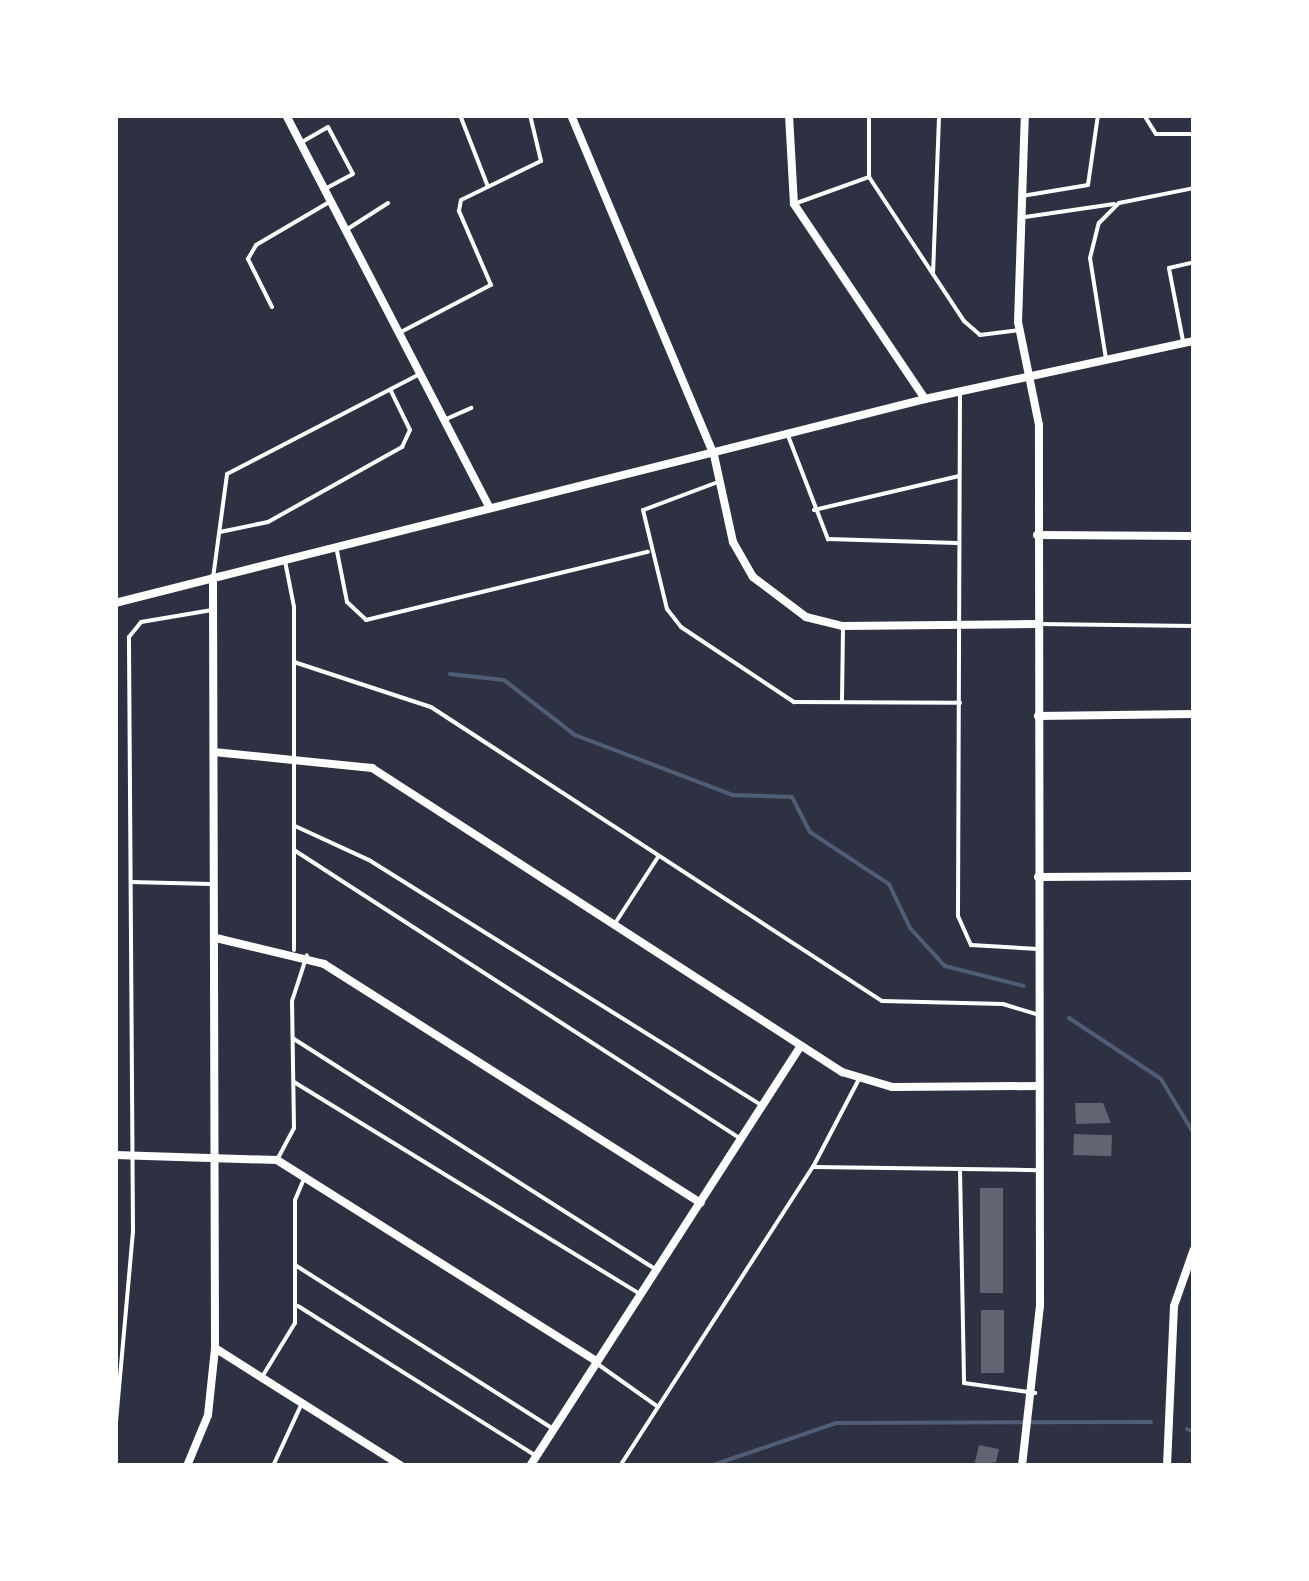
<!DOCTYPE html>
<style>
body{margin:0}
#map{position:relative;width:1309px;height:1581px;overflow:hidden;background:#2d3142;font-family:"Asap Condensed",sans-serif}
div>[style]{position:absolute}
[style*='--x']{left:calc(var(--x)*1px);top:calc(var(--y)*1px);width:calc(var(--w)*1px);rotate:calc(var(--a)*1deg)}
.stream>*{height:4px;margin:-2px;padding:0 2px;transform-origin:2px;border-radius:2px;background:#4f5d75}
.building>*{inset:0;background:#626471;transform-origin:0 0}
.service>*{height:4px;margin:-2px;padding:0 2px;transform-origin:2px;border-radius:2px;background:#fff}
.minor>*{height:8px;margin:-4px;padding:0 4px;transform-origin:4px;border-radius:4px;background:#fff}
span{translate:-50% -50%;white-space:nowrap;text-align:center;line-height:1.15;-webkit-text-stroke:10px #fff;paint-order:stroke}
.frame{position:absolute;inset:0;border:118px solid #fff;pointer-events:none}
</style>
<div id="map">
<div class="stream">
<i style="--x:450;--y:674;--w:54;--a:6.3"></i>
<i style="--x:504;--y:680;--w:90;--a:37.8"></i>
<i style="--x:575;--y:735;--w:169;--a:20.8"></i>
<i style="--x:733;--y:795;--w:59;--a:1.9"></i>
<i style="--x:792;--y:797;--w:39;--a:63"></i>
<i style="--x:810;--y:832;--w:95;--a:33.4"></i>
<i style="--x:889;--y:884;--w:49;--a:64.5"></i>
<i style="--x:910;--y:928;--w:52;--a:47.4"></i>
<i style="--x:945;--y:966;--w:81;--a:14.2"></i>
<i style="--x:1069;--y:1018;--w:110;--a:33.5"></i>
<i style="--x:1161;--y:1079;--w:64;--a:59"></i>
<i style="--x:1194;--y:1154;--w:10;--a:90"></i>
<i style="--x:1187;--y:1429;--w:8;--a:23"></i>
<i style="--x:710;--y:1466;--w:133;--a:-18.8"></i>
<i style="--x:836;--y:1423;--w:315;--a:-0.2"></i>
</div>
<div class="building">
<i style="clip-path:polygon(1075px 1103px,1103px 1103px,1111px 1123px,1076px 1124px)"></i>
<i style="left:1074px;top:1134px;width:38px;height:21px;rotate:2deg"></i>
<i style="left:980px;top:1188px;width:23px;height:105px"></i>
<i style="left:981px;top:1310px;width:23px;height:63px"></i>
<i style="clip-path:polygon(979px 1445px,999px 1449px,996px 1462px,974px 1466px)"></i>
</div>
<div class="service">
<i style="--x:460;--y:115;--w:77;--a:68.7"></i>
<i style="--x:869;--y:115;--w:62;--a:90"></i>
<i style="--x:869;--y:177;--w:173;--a:56.6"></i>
<i style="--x:964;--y:321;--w:21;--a:41"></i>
<i style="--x:980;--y:335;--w:39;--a:-7"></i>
<i style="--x:1144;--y:115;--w:22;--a:58"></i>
<i style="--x:1156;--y:134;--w:38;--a:0"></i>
<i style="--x:302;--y:142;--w:30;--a:-30"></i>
<i style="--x:328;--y:127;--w:53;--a:62"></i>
<i style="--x:353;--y:174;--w:32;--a:152"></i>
<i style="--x:1022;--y:196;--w:67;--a:-9.5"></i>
<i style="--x:1088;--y:185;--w:71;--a:-81.9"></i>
<i style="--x:794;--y:204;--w:80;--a:-19.8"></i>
<i style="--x:1025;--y:217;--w:90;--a:-8.3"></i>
<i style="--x:346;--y:230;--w:50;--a:-32.7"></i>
<i style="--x:933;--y:274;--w:159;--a:-87.8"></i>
<i style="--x:272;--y:307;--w:54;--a:-116.6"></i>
<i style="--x:248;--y:259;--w:16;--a:-60"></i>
<i style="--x:256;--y:245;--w:87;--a:-30.4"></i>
<i style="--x:399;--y:333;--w:104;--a:-27.6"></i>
<i style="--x:491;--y:285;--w:81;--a:-113.4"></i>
<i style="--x:459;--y:211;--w:11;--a:-80"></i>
<i style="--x:461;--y:200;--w:89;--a:-26"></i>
<i style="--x:541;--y:161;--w:47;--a:-103.4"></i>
<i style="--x:1183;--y:341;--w:74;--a:-100.9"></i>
<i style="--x:1169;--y:268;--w:26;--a:-13"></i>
<i style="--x:1106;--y:359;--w:102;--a:-99"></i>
<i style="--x:1090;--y:258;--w:36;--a:-76"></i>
<i style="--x:1099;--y:223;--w:28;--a:-45"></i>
<i style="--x:1119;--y:203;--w:76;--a:-11.3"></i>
<i style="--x:960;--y:391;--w:525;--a:90.22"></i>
<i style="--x:958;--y:916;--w:32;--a:66"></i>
<i style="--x:971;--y:945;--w:67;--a:3.4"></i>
<i style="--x:444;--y:420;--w:30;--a:-24"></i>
<i style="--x:787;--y:433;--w:114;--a:68.9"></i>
<i style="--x:828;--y:539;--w:129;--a:1.8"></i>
<i style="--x:718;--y:482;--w:80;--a:159.5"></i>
<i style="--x:643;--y:510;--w:102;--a:76.4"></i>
<i style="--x:667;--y:609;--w:23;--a:52"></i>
<i style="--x:681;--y:627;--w:136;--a:33.6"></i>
<i style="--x:794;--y:702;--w:166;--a:0.3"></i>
<i style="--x:814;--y:510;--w:149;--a:-13.2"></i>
<i style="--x:220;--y:532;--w:49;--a:-11.8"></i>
<i style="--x:268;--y:522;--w:154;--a:-29.2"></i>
<i style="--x:402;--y:447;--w:19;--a:-65"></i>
<i style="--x:410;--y:430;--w:43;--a:-116"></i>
<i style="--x:336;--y:546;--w:57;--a:78.9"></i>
<i style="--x:347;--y:602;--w:26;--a:43"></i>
<i style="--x:366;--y:620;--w:290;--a:-13.6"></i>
<i style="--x:285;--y:561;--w:47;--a:78.9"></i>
<i style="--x:294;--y:607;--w:343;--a:90"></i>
<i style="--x:213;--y:578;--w:105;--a:-82.3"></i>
<i style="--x:227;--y:474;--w:215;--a:-27.4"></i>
<i style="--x:1039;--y:624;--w:155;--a:0.7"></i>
<i style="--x:294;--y:662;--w:144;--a:18.2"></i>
<i style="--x:431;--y:707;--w:538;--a:33.1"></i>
<i style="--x:882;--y:1001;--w:121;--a:1.4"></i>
<i style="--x:1003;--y:1004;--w:34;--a:17"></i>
<i style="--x:842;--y:701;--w:75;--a:-89.2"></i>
<i style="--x:295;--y:826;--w:81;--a:24.7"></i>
<i style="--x:369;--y:860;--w:464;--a:32"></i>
<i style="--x:294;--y:850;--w:532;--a:32.88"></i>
<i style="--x:131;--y:882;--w:80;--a:1.4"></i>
<i style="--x:614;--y:925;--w:81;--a:-57.1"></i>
<i style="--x:294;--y:1039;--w:430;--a:32.5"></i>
<i style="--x:294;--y:1082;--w:407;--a:31.5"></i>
<i style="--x:277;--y:1160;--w:36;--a:-62"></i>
<i style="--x:294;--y:1128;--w:127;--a:-90.9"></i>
<i style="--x:292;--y:1001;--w:48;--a:-71.9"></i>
<i style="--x:813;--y:1167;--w:225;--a:0.8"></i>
<i style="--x:960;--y:1170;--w:213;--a:88.9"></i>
<i style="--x:964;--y:1383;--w:72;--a:8"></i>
<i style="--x:295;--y:1265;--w:306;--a:32.4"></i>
<i style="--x:298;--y:1306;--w:281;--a:32.2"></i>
<i style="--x:599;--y:1365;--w:72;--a:35.4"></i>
<i style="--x:262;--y:1377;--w:63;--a:-58.6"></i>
<i style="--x:295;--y:1323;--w:123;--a:-90"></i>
<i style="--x:295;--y:1200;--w:23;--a:-67"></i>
<i style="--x:115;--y:1433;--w:202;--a:-84.9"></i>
<i style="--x:133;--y:1232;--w:595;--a:-90.39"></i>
<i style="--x:129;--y:637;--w:19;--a:-51"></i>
<i style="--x:141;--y:622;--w:72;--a:-9.6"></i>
<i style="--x:273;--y:1466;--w:69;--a:-65.3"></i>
<i style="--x:620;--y:1466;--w:356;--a:-57.2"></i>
<i style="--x:813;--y:1167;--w:99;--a:-62.4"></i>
</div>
<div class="minor">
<i style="--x:286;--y:115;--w:441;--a:62.6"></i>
<i style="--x:571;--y:115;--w:369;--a:67.2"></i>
<i style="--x:714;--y:455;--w:89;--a:77.7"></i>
<i style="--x:733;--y:542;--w:40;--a:60.3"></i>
<i style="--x:753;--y:577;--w:66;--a:37"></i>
<i style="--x:806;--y:617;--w:38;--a:14"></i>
<i style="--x:843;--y:626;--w:193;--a:-0.6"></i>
<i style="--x:789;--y:115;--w:89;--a:86.8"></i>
<i style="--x:794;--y:204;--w:235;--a:56.1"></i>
<i style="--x:1037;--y:535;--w:157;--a:0.4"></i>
<i style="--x:115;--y:603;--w:835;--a:-14.14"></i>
<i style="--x:925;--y:399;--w:275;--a:-12.2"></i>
<i style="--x:1038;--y:716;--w:156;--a:-0.7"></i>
<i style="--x:214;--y:752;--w:159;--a:5.8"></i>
<i style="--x:372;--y:768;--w:560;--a:32.9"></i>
<i style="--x:842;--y:1072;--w:52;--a:16.7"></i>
<i style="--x:892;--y:1087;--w:147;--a:-0.4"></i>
<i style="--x:1038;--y:877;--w:156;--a:-0.4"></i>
<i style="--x:216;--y:938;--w:111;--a:13.5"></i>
<i style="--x:324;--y:964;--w:446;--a:32.4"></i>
<i style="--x:115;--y:1155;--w:162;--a:1.8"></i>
<i style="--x:277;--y:1160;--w:377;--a:32.2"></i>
<i style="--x:215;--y:1348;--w:221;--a:32.3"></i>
<i style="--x:187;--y:1466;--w:55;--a:-67.6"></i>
<i style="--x:208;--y:1415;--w:67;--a:-84"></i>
<i style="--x:215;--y:1348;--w:770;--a:-90.15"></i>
<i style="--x:530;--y:1466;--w:498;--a:-57.2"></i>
<i style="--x:1022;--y:1466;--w:162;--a:-83.6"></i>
<i style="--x:1040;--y:1305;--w:880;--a:-90.07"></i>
<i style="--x:1039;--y:425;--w:105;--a:-101.5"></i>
<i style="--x:1018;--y:322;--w:207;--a:-88.1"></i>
<i style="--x:1167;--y:1466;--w:160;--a:-87.5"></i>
<i style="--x:1174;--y:1306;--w:60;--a:-70.7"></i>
</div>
<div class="frame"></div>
</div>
